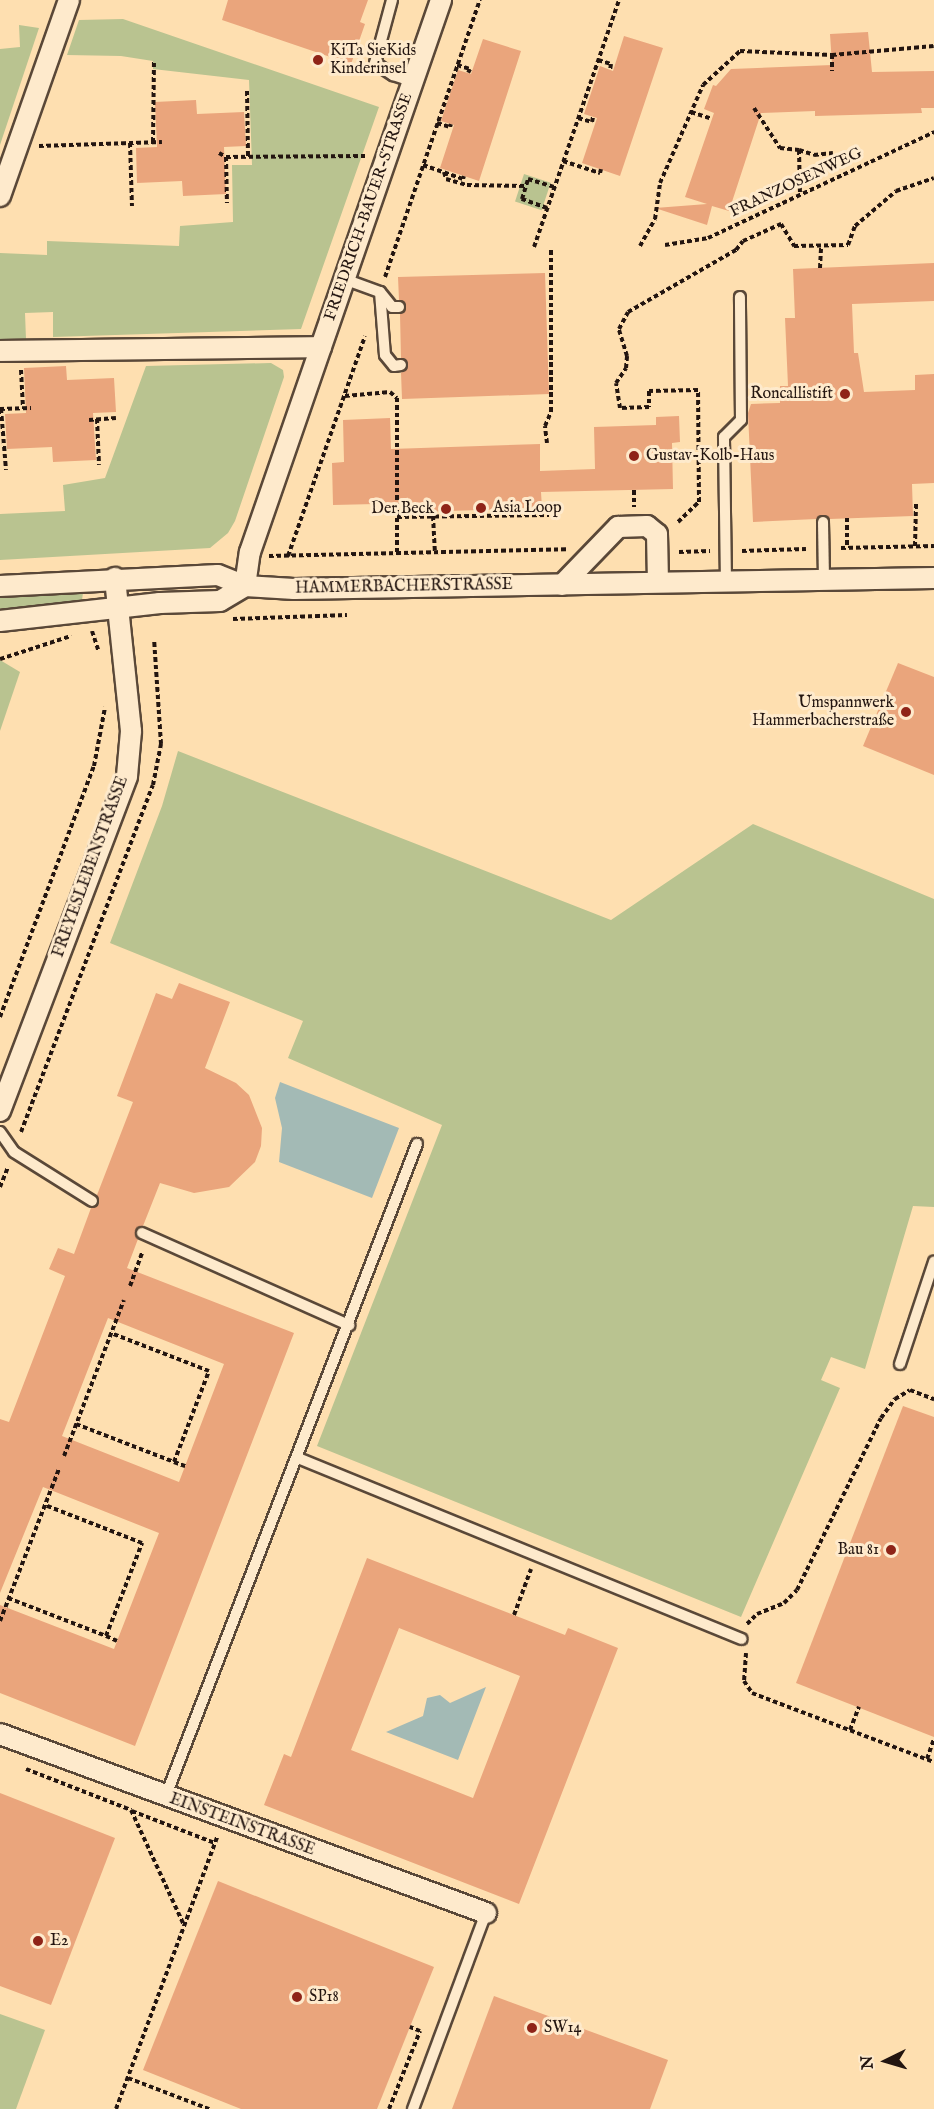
<!DOCTYPE html>
<meta charset="utf-8">
<style>
body{margin:0}
#map{position:relative;width:934px;height:2109px;overflow:hidden;background:#fedfb0;font-family:"IM FELL English",serif}
div>[style]{position:absolute}
[style*='--x']{left:calc(var(--x)*1px);top:calc(var(--y)*1px);width:calc(var(--w)*1px);rotate:calc(var(--a)*1deg)}
.green>*{inset:0;background:#b9c390;transform-origin:0 0}
.water>*{inset:0;background:#a3bab5}
.building>*{inset:0;background:#eaa57c}
.path>*{height:4px;margin-top:-2px;transform-origin:0;background:repeating-linear-gradient(90deg,#231510 0 4.5px,transparent 0 7.5px)}
.roads{filter:drop-shadow(2px 0 #5a4838) drop-shadow(-2px 0 #5a4838) drop-shadow(0 2px #5a4838) drop-shadow(0 -2px #5a4838)}
.lane>*{height:10px;margin:-5px;padding:0 5px;transform-origin:5px;border-radius:5px;background:#feeacc}
.street>*{height:20px;margin:-10px;padding:0 10px;transform-origin:10px;border-radius:10px;background:#feeacc}
.dots>*{width:16px;height:16px;translate:-50% -50%;box-sizing:border-box;border:3px solid #feeacc;border-radius:50%}
span{translate:-50% -50%;white-space:nowrap;text-align:center;line-height:1.15;-webkit-text-stroke:6px #feeacc;paint-order:stroke}
.poi-label{font-size:16px;color:#231510}
.left{translate:0 -50%;text-align:left}
.right{translate:-100% -50%;text-align:right}
.street-label{font-size:16px;color:#231510}
.north{position:absolute;left:856px;top:2031px;width:60px;height:60px;-webkit-text-stroke:4px #feeacc;paint-order:stroke;rotate:265deg;font-size:16px;font-weight:700;line-height:24px;text-align:center;color:#231510}
.north::after{content:'';display:block;margin:auto;width:21px;height:27px;background:#231510;clip-path:polygon(50% 0,100% 100%,50% 72%,0 100%)}
</style>
<div id="map">
<div class="green">
<i style="clip-path:polygon(123px 19px,379px 107px,301px 329px,53px 337px,53px 312px,25px 313px,26px 339px,0 340px,0 253px,47px 255px,47px 241px,179px 246px,180px 226px,233px 222px,232px 165px,252px 165px,249px 80px,153px 69px,153px 61px,121px 56px,67px 55px,79px 20px)"></i>
<i style="clip-path:polygon(19px 25px,39px 28px,0 145px,0 49px,20px 47px)"></i>
<i style="left:524px;top:174px;width:28px;height:29px;rotate:18deg"></i>
<i style="clip-path:polygon(271px 363px,283px 370px,284px 377px,235px 521px,228px 533px,210px 548px,0 560px,0 514px,65px 511px,63px 485px,105px 478px,146px 366px)"></i>
<i style="clip-path:polygon(61px 592px,83px 593px,82px 600px,0 610px,0 598px)"></i>
<i style="clip-path:polygon(0 660px,20px 672px,0 731px)"></i>
<i style="clip-path:polygon(178px 751px,611px 920px,753px 824px,934px 899px,934px 1207px,913px 1206px,865px 1369px,831px 1357px,821px 1380px,840px 1388px,741px 1617px,317px 1446px,442px 1125px,288px 1058px,303px 1021px,110px 943px,162px 806px)"></i>
<i style="clip-path:polygon(0 2014px,45px 2030px,16px 2109px,0 2109px)"></i>
</div>
<div class="water">
<i style="clip-path:polygon(280px 1082px,399px 1128px,372px 1198px,279px 1162px,282px 1128px,275px 1098px)"></i>
<i style="clip-path:polygon(486px 1687px,458px 1760px,386px 1732px,423px 1716px,427px 1698px,440px 1695px,450px 1703px)"></i>
</div>
<div class="building">
<i style="clip-path:polygon(228px 0,368px 0,360px 22px,365px 24px,351px 64px,222px 20px)"></i>
<i style="clip-path:polygon(868px 32px,872px 72px,934px 71px,934px 108px,921px 108px,922px 113px,815px 116px,815px 111px,761px 113px,729px 211px,712px 206px,707px 225px,655px 208px,707px 204px,685px 197px,714px 113px,704px 109px,713px 85px,716px 86px,731px 69px,832px 65px,830px 34px)"></i>
<i style="clip-path:polygon(624px 36px,663px 48px,620px 176px,582px 163px,597px 118px,584px 114px,600px 66px,613px 71px)"></i>
<i style="clip-path:polygon(483px 39px,521px 51px,479px 181px,440px 168px,454px 125px,441px 121px,458px 70px,471px 74px)"></i>
<i style="clip-path:polygon(196px 100px,197px 114px,244px 112px,246px 146px,224px 147px,226px 194px,183px 196px,182px 181px,137px 183px,136px 148px,157px 147px,155px 102px)"></i>
<i style="clip-path:polygon(934px 263px,934px 301px,852px 304px,854px 353px,858px 353px,864px 392px,915px 390px,915px 375px,934px 374px,934px 483px,912px 484px,913px 516px,830px 519px,822px 515px,816px 519px,753px 522px,748px 413px,751px 404px,780px 403px,780px 386px,788px 386px,785px 318px,795px 318px,793px 269px)"></i>
<i style="clip-path:polygon(545px 273px,549px 394px,402px 399px,401px 373px,408px 365px,401px 358px,400px 314px,406px 306px,399px 300px,398px 277px)"></i>
<i style="clip-path:polygon(66px 366px,67px 380px,114px 378px,116px 412px,93px 413px,96px 460px,53px 462px,52px 447px,7px 449px,5px 414px,26px 413px,24px 368px)"></i>
<i style="clip-path:polygon(679px 416px,680px 442px,672px 443px,673px 489px,541px 492px,542px 508px,419px 512px,418px 503px,333px 505px,332px 463px,344px 462px,343px 420px,390px 418px,391px 449px,540px 444px,540px 471px,595px 469px,594px 427px,656px 425px,656px 417px)"></i>
<i style="clip-path:polygon(898px 663px,934px 677px,934px 775px,863px 746px)"></i>
<i style="clip-path:polygon(evenodd,179px 983px,230px 1002px,205px 1068px,236px 1083px,249px 1095px,262px 1128px,261px 1146px,255px 1162px,229px 1187px,194px 1193px,160px 1183px,143px 1226px,135px 1231px,138px 1239px,127px 1268px,294px 1333px,135px 1746px,0 1693px,0 1605px,114px 1649px,159px 1533px,43px 1487px,0 1593px,0 1419px,9px 1422px,65px 1276px,49px 1269px,58px 1248px,74px 1254px,91px 1208px,99px 1204px,97px 1195px,133px 1102px,117px 1096px,156px 993px,172px 999px,179px 983px,108px 1318px,224px 1364px,179px 1482px,62px 1436px,108px 1318px)"></i>
<i style="clip-path:polygon(903px 1406px,934px 1417px,934px 1737px,796px 1683px)"></i>
<i style="clip-path:polygon(evenodd,367px 1558px,565px 1635px,568px 1628px,618px 1648px,519px 1904px,264px 1805px,284px 1754px,291px 1757px,367px 1558px,399px 1628px,520px 1676px,473px 1798px,351px 1750px,399px 1628px)"></i>
<i style="clip-path:polygon(0 1793px,115px 1838px,51px 2005px,0 1986px)"></i>
<i style="clip-path:polygon(218px 1881px,434px 1967px,377px 2109px,241px 2109px,143px 2070px)"></i>
<i style="clip-path:polygon(494px 1996px,668px 2060px,650px 2109px,452px 2109px)"></i>
</div>
<div class="path">
<i style="--x:832;--y:55;--w:16;--a:90"></i>
<i style="--x:598;--y:60;--w:14;--a:17"></i>
<i style="--x:611;--y:64;--w:6;--a:99"></i>
<i style="--x:457;--y:65;--w:14;--a:17"></i>
<i style="--x:470;--y:69;--w:4;--a:117"></i>
<i style="--x:247;--y:91;--w:66;--a:89.1"></i>
<i style="--x:754;--y:108;--w:48;--a:57"></i>
<i style="--x:780;--y:148;--w:19;--a:6"></i>
<i style="--x:799;--y:150;--w:45;--a:88.7"></i>
<i style="--x:691;--y:112;--w:22;--a:18"></i>
<i style="--x:578;--y:118;--w:15;--a:16"></i>
<i style="--x:592;--y:122;--w:5;--a:-79"></i>
<i style="--x:437;--y:123;--w:14;--a:17"></i>
<i style="--x:450;--y:127;--w:3;--a:-72"></i>
<i style="--x:153;--y:142;--w:81;--a:-89.3"></i>
<i style="--x:130;--y:143;--w:63;--a:88.2"></i>
<i style="--x:39;--y:146;--w:123;--a:-1.9"></i>
<i style="--x:799;--y:150;--w:16;--a:18"></i>
<i style="--x:814;--y:155;--w:19;--a:-6"></i>
<i style="--x:219;--y:153;--w:8;--a:30"></i>
<i style="--x:226;--y:157;--w:139;--a:-0.4"></i>
<i style="--x:226;--y:157;--w:46;--a:88.8"></i>
<i style="--x:563;--y:161;--w:39;--a:18"></i>
<i style="--x:600;--y:173;--w:4;--a:-76"></i>
<i style="--x:423;--y:165;--w:42;--a:19.3"></i>
<i style="--x:463;--y:179;--w:3;--a:-72"></i>
<i style="--x:444;--y:172;--w:7;--a:74"></i>
<i style="--x:446;--y:179;--w:22;--a:16"></i>
<i style="--x:467;--y:185;--w:59;--a:1"></i>
<i style="--x:547;--y:208;--w:27;--a:-160"></i>
<i style="--x:522;--y:199;--w:21;--a:-73"></i>
<i style="--x:528;--y:179;--w:27;--a:17"></i>
<i style="--x:665;--y:245;--w:44;--a:-9.2"></i>
<i style="--x:708;--y:238;--w:250;--a:-25.1"></i>
<i style="--x:640;--y:246;--w:31;--a:-61"></i>
<i style="--x:655;--y:219;--w:36;--a:-82"></i>
<i style="--x:660;--y:183;--w:107;--a:-66.3"></i>
<i style="--x:703;--y:85;--w:50;--a:-42.6"></i>
<i style="--x:740;--y:51;--w:92;--a:2.5"></i>
<i style="--x:832;--y:55;--w:102;--a:-5"></i>
<i style="--x:534;--y:247;--w:261;--a:-71"></i>
<i style="--x:820;--y:268;--w:22;--a:-87"></i>
<i style="--x:385;--y:277;--w:293;--a:-71.1"></i>
<i style="--x:21;--y:370;--w:38;--a:87"></i>
<i style="--x:345;--y:396;--w:45;--a:-5.1"></i>
<i style="--x:390;--y:392;--w:9;--a:41"></i>
<i style="--x:397;--y:398;--w:156;--a:90"></i>
<i style="--x:0;--y:409;--w:31;--a:-2"></i>
<i style="--x:1;--y:409;--w:61;--a:85.3"></i>
<i style="--x:97;--y:419;--w:46;--a:87.5"></i>
<i style="--x:89;--y:420;--w:27;--a:-4"></i>
<i style="--x:547;--y:443;--w:17;--a:-97"></i>
<i style="--x:545;--y:426;--w:15;--a:-67"></i>
<i style="--x:551;--y:412;--w:165;--a:-90"></i>
<i style="--x:634;--y:490;--w:17;--a:90"></i>
<i style="--x:433;--y:516;--w:37;--a:87"></i>
<i style="--x:397;--y:517;--w:152;--a:-0.8"></i>
<i style="--x:847;--y:518;--w:30;--a:90"></i>
<i style="--x:678;--y:522;--w:29;--a:-44"></i>
<i style="--x:699;--y:502;--w:112;--a:-90.5"></i>
<i style="--x:698;--y:390;--w:49;--a:178.8"></i>
<i style="--x:649;--y:391;--w:16;--a:90"></i>
<i style="--x:649;--y:407;--w:29;--a:178"></i>
<i style="--x:620;--y:408;--w:25;--a:-99"></i>
<i style="--x:616;--y:383;--w:18;--a:-56"></i>
<i style="--x:626;--y:368;--w:12;--a:-85"></i>
<i style="--x:627;--y:356;--w:28;--a:-107"></i>
<i style="--x:619;--y:329;--w:19;--a:-62"></i>
<i style="--x:628;--y:312;--w:125;--a:-29.9"></i>
<i style="--x:736;--y:250;--w:11;--a:-52"></i>
<i style="--x:743;--y:241;--w:42;--a:-24.1"></i>
<i style="--x:781;--y:224;--w:26;--a:59"></i>
<i style="--x:794;--y:246;--w:54;--a:-1.1"></i>
<i style="--x:848;--y:245;--w:20;--a:-70"></i>
<i style="--x:855;--y:226;--w:54;--a:-40.5"></i>
<i style="--x:896;--y:191;--w:40;--a:-18.9"></i>
<i style="--x:915;--y:546;--w:42;--a:-88.6"></i>
<i style="--x:841;--y:548;--w:93;--a:-1.2"></i>
<i style="--x:742;--y:551;--w:64;--a:-1.8"></i>
<i style="--x:679;--y:552;--w:31;--a:-2"></i>
<i style="--x:269;--y:556;--w:298;--a:-1.3"></i>
<i style="--x:288;--y:556;--w:233;--a:-70.7"></i>
<i style="--x:233;--y:619;--w:114;--a:-2"></i>
<i style="--x:92;--y:631;--w:22;--a:72"></i>
<i style="--x:0;--y:659;--w:75;--a:-17.9"></i>
<i style="--x:0;--y:1017;--w:268;--a:-69.5"></i>
<i style="--x:94;--y:766;--w:60;--a:-79.4"></i>
<i style="--x:21;--y:1132;--w:371;--a:-69.2"></i>
<i style="--x:153;--y:785;--w:42;--a:-79"></i>
<i style="--x:161;--y:744;--w:105;--a:-93.8"></i>
<i style="--x:0;--y:1187;--w:22;--a:-68"></i>
<i style="--x:130;--y:1286;--w:37;--a:-70"></i>
<i style="--x:76;--y:1424;--w:105;--a:21.2"></i>
<i style="--x:174;--y:1462;--w:97;--a:-69"></i>
<i style="--x:209;--y:1371;--w:105;--a:-158.8"></i>
<i style="--x:64;--y:1456;--w:167;--a:-69"></i>
<i style="--x:174;--y:1462;--w:12;--a:20"></i>
<i style="--x:8;--y:1598;--w:105;--a:21.2"></i>
<i style="--x:106;--y:1636;--w:100;--a:-68.8"></i>
<i style="--x:142;--y:1543;--w:104;--a:-158.6"></i>
<i style="--x:514;--y:1615;--w:49;--a:-69.7"></i>
<i style="--x:0;--y:1621;--w:163;--a:-68.8"></i>
<i style="--x:747;--y:1624;--w:14;--a:-45"></i>
<i style="--x:757;--y:1614;--w:29;--a:-22"></i>
<i style="--x:784;--y:1603;--w:18;--a:-45"></i>
<i style="--x:797;--y:1590;--w:191;--a:-64"></i>
<i style="--x:881;--y:1418;--w:24;--a:-54"></i>
<i style="--x:895;--y:1399;--w:17;--a:-31"></i>
<i style="--x:910;--y:1390;--w:26;--a:21"></i>
<i style="--x:106;--y:1636;--w:12;--a:24"></i>
<i style="--x:746;--y:1653;--w:28;--a:94"></i>
<i style="--x:744;--y:1681;--w:14;--a:56"></i>
<i style="--x:752;--y:1693;--w:195;--a:20.8"></i>
<i style="--x:850;--y:1730;--w:25;--a:-69"></i>
<i style="--x:927;--y:1759;--w:21;--a:-71"></i>
<i style="--x:26;--y:1769;--w:113;--a:21.3"></i>
<i style="--x:131;--y:1810;--w:127;--a:65.3"></i>
<i style="--x:132;--y:1811;--w:89;--a:21.1"></i>
<i style="--x:128;--y:2078;--w:87;--a:20.9"></i>
<i style="--x:116;--y:2109;--w:290;--a:-69.6"></i>
<i style="--x:389;--y:2109;--w:84;--a:-68.3"></i>
<i style="--x:420;--y:2031;--w:11;--a:-158"></i>
</div>
<div class="roads">
<div class="lane">
<i style="--x:392;--y:0;--w:65;--a:105.1"></i>
<i style="--x:375;--y:63;--w:22;--a:34"></i>
<i style="--x:393;--y:75;--w:20;--a:18"></i>
<i style="--x:344;--y:279;--w:38;--a:20"></i>
<i style="--x:380;--y:292;--w:19;--a:51"></i>
<i style="--x:392;--y:307;--w:7;--a:0"></i>
<i style="--x:380;--y:292;--w:63;--a:85.5"></i>
<i style="--x:385;--y:355;--w:14;--a:51"></i>
<i style="--x:394;--y:366;--w:7;--a:-8"></i>
<i style="--x:823;--y:522;--w:58;--a:89"></i>
<i style="--x:726;--y:583;--w:146;--a:-90.8"></i>
<i style="--x:724;--y:437;--w:24;--a:-45"></i>
<i style="--x:741;--y:420;--w:123;--a:-90.5"></i>
<i style="--x:0;--y:1132;--w:24;--a:55"></i>
<i style="--x:14;--y:1152;--w:92;--a:32.1"></i>
<i style="--x:142;--y:1233;--w:227;--a:24"></i>
<i style="--x:900;--y:1364;--w:108;--a:-71.6"></i>
<i style="--x:298;--y:1458;--w:479;--a:22.2"></i>
<i style="--x:165;--y:1798;--w:701;--a:-68.93"></i>
<i style="--x:413;--y:2109;--w:209;--a:-69.6"></i>
</div>
<div class="street">
<i style="--x:0;--y:196;--w:208;--a:-70.6"></i>
<i style="--x:0;--y:351;--w:321;--a:-0.7"></i>
<i style="--x:562;--y:585;--w:81;--a:-46"></i>
<i style="--x:618;--y:527;--w:29;--a:-2"></i>
<i style="--x:647;--y:526;--w:13;--a:39"></i>
<i style="--x:657;--y:534;--w:46;--a:88.8"></i>
<i style="--x:0;--y:586;--w:218;--a:-2.9"></i>
<i style="--x:218;--y:575;--w:29;--a:22"></i>
<i style="--x:245;--y:586;--w:49;--a:3.5"></i>
<i style="--x:294;--y:589;--w:640;--a:-0.98"></i>
<i style="--x:245;--y:586;--w:34;--a:-82"></i>
<i style="--x:250;--y:552;--w:584;--a:-70.91"></i>
<i style="--x:0;--y:621;--w:161;--a:-6.4"></i>
<i style="--x:160;--y:603;--w:60;--a:-1.9"></i>
<i style="--x:220;--y:601;--w:29;--a:-31"></i>
<i style="--x:0;--y:1111;--w:358;--a:-69.2"></i>
<i style="--x:127;--y:776;--w:45;--a:-84.9"></i>
<i style="--x:131;--y:731;--w:154;--a:-96"></i>
<i style="--x:0;--y:1734;--w:518;--a:20.22"></i>
</div>
</div>
<div class="dots">
<i style="left:318px;top:60px;background:#8f2418"></i>
<i style="left:845px;top:394px;background:#8f2418"></i>
<i style="left:634px;top:456px;background:#8f2418"></i>
<i style="left:481px;top:508px;background:#8f2418"></i>
<i style="left:446px;top:509px;background:#8f2418"></i>
<i style="left:906px;top:712px;background:#8f2418"></i>
<i style="left:891px;top:1550px;background:#8f2418"></i>
<i style="left:38px;top:1941px;background:#8f2418"></i>
<i style="left:297px;top:1997px;background:#8f2418"></i>
<i style="left:532px;top:2028px;background:#8f2418"></i>
</div>
<div class="poi-label">
<span class="left" style="left:330px;top:60px">KiTa SieKids<br>Kinderinsel</span>
<span class="right" style="left:833px;top:394px">Roncallistift</span>
<span class="left" style="left:646px;top:456px">Gustav-Kolb-Haus</span>
<span class="left" style="left:493px;top:508px">Asia Loop</span>
<span class="right" style="left:434px;top:509px">Der Beck</span>
<span class="right" style="left:894px;top:712px">Umspannwerk<br>Hammerbacherstraße</span>
<span class="right" style="left:879px;top:1550px">Bau 81</span>
<span class="left" style="left:50px;top:1941px">E2</span>
<span class="left" style="left:309px;top:1997px">SP18</span>
<span class="left" style="left:544px;top:2028px">SW14</span>
</div>
<div class="street-label">
<span style="left:796px;top:183px;rotate:-25deg">FRANZOSENWEG</span>
<span style="left:369px;top:207px;rotate:-71deg">FRIEDRICH-BAUER-STRASSE</span>
<span style="left:404px;top:587px;rotate:-1deg">HAMMERBACHERSTRASSE</span>
<span style="left:91px;top:867px;rotate:-70deg">FREYESLEBENSTRASSE</span>
<span style="left:242px;top:1825px;rotate:20deg">EINSTEINSTRASSE</span>
</div>
<div class="north">N</div>
</div>
